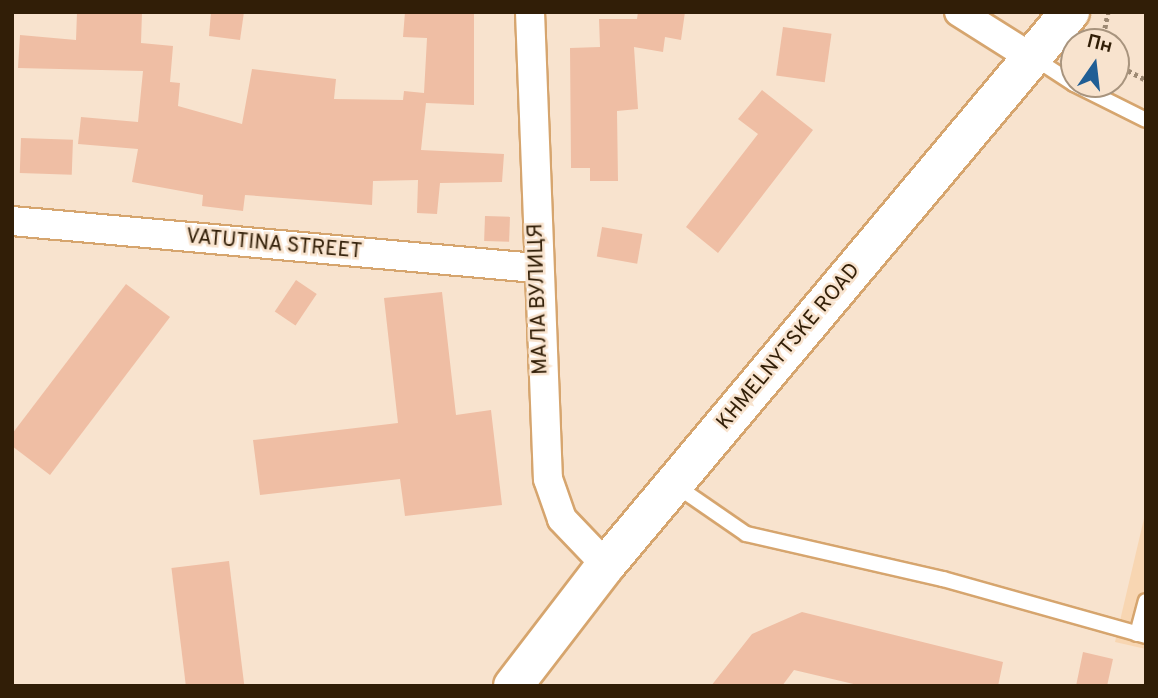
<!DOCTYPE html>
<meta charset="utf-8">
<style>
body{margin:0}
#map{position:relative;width:1158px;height:698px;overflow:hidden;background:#f8e3ce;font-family:Overpass,sans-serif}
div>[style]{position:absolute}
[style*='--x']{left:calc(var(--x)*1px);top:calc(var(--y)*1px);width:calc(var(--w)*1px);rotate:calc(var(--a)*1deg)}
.built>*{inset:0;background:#f8d6b2}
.building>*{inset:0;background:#efbea4;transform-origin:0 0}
.path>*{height:4.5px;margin-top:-2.25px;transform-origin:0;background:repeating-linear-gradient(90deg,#9e8a74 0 3.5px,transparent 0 7px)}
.roads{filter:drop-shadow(2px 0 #d6a56e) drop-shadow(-2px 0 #d6a56e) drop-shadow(0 2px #d6a56e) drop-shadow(0 -2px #d6a56e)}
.lane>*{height:14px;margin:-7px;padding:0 7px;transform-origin:7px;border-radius:7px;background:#fff}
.street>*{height:28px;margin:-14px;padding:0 14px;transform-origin:14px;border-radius:14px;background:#fff}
.secondary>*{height:38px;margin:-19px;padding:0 19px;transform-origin:19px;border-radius:19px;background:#fff}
span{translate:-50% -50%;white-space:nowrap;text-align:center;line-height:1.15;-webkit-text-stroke:5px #f8e3ce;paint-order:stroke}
.street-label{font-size:21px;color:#311e07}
.frame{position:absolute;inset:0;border:14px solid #311e07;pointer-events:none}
.north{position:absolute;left:1060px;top:28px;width:70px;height:70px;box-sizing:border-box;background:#f8e3ce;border:2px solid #a8947e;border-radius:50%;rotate:14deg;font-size:19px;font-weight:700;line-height:28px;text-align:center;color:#311e07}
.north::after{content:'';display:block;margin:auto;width:24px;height:32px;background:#205e95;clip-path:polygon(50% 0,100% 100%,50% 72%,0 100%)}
</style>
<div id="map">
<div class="built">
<i style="clip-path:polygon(1146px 510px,1146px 649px,1115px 642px)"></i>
</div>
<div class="building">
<i style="clip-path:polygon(77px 12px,142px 12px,141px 43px,173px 46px,170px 82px,180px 83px,178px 106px,242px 124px,252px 69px,336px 79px,334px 99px,403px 100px,404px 91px,424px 93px,427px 38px,403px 37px,405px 12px,474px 12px,474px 105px,426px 103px,421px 150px,504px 154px,502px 182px,440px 183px,437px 214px,417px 213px,418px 180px,373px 181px,372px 205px,245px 195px,243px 211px,202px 206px,203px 195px,132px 182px,138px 149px,78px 144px,81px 117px,138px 122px,143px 71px,18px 68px,20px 35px,76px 40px)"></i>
<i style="clip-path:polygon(211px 12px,244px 12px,240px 40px,209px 36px)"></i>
<i style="clip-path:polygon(638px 12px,685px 12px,681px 40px,665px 37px,663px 52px,634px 47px,638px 109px,617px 111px,618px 181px,590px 181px,590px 168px,571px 168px,570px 48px,600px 47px,599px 19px,637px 19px)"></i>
<i style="left:783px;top:27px;width:49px;height:49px;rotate:8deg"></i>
<i style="clip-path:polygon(762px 90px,813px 130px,718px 253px,686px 227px,758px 134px,738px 119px)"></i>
<i style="left:21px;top:138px;width:52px;height:35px;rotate:2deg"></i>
<i style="left:485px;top:216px;width:25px;height:25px;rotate:2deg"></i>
<i style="left:602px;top:227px;width:41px;height:30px;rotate:10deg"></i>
<i style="left:296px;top:280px;width:25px;height:38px;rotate:34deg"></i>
<i style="clip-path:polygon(126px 284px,170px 317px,50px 475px,12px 446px,12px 434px)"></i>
<i style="clip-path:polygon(442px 292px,456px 415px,491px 410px,502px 505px,405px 516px,400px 479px,260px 495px,253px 440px,398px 423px,384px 298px)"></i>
<i style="left:229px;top:561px;width:126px;height:58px;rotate:83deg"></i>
<i style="clip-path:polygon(802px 612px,1003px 662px,998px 686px,862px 686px,794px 670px,782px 686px,711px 686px,752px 634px)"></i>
<i style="clip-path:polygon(1083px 652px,1113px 659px,1107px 686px,1076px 686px)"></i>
</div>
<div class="path">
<i style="--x:1102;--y:42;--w:31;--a:-79"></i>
<i style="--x:1116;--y:64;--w:34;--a:28"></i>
</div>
<div class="roads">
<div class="lane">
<i style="--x:1034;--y:58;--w:48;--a:33"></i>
<i style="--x:1074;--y:84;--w:80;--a:26.6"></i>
<i style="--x:675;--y:485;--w:86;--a:34.6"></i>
<i style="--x:746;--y:534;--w:202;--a:12.9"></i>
<i style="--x:943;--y:579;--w:211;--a:15.7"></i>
<i style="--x:1137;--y:634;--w:34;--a:-75"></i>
</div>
<div class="street">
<i style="--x:530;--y:12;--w:467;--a:87.8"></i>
<i style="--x:548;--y:479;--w:42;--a:70.7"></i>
<i style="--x:562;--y:519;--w:64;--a:46.3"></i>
<i style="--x:959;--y:12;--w:86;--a:32.2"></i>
<i style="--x:12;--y:221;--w:526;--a:5.13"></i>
</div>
<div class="secondary">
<i style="--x:513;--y:686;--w:153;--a:-52.5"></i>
<i style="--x:606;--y:565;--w:722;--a:-50"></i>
</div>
</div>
<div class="street-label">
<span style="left:274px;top:245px;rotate:5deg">VATUTINA STREET</span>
<span style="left:539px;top:299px;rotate:-92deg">МАЛА ВУЛИЦЯ</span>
<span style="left:789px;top:347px;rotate:-50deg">KHMELNYTSKE ROAD</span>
</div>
<div class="frame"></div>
<div class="north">Пн</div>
</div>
